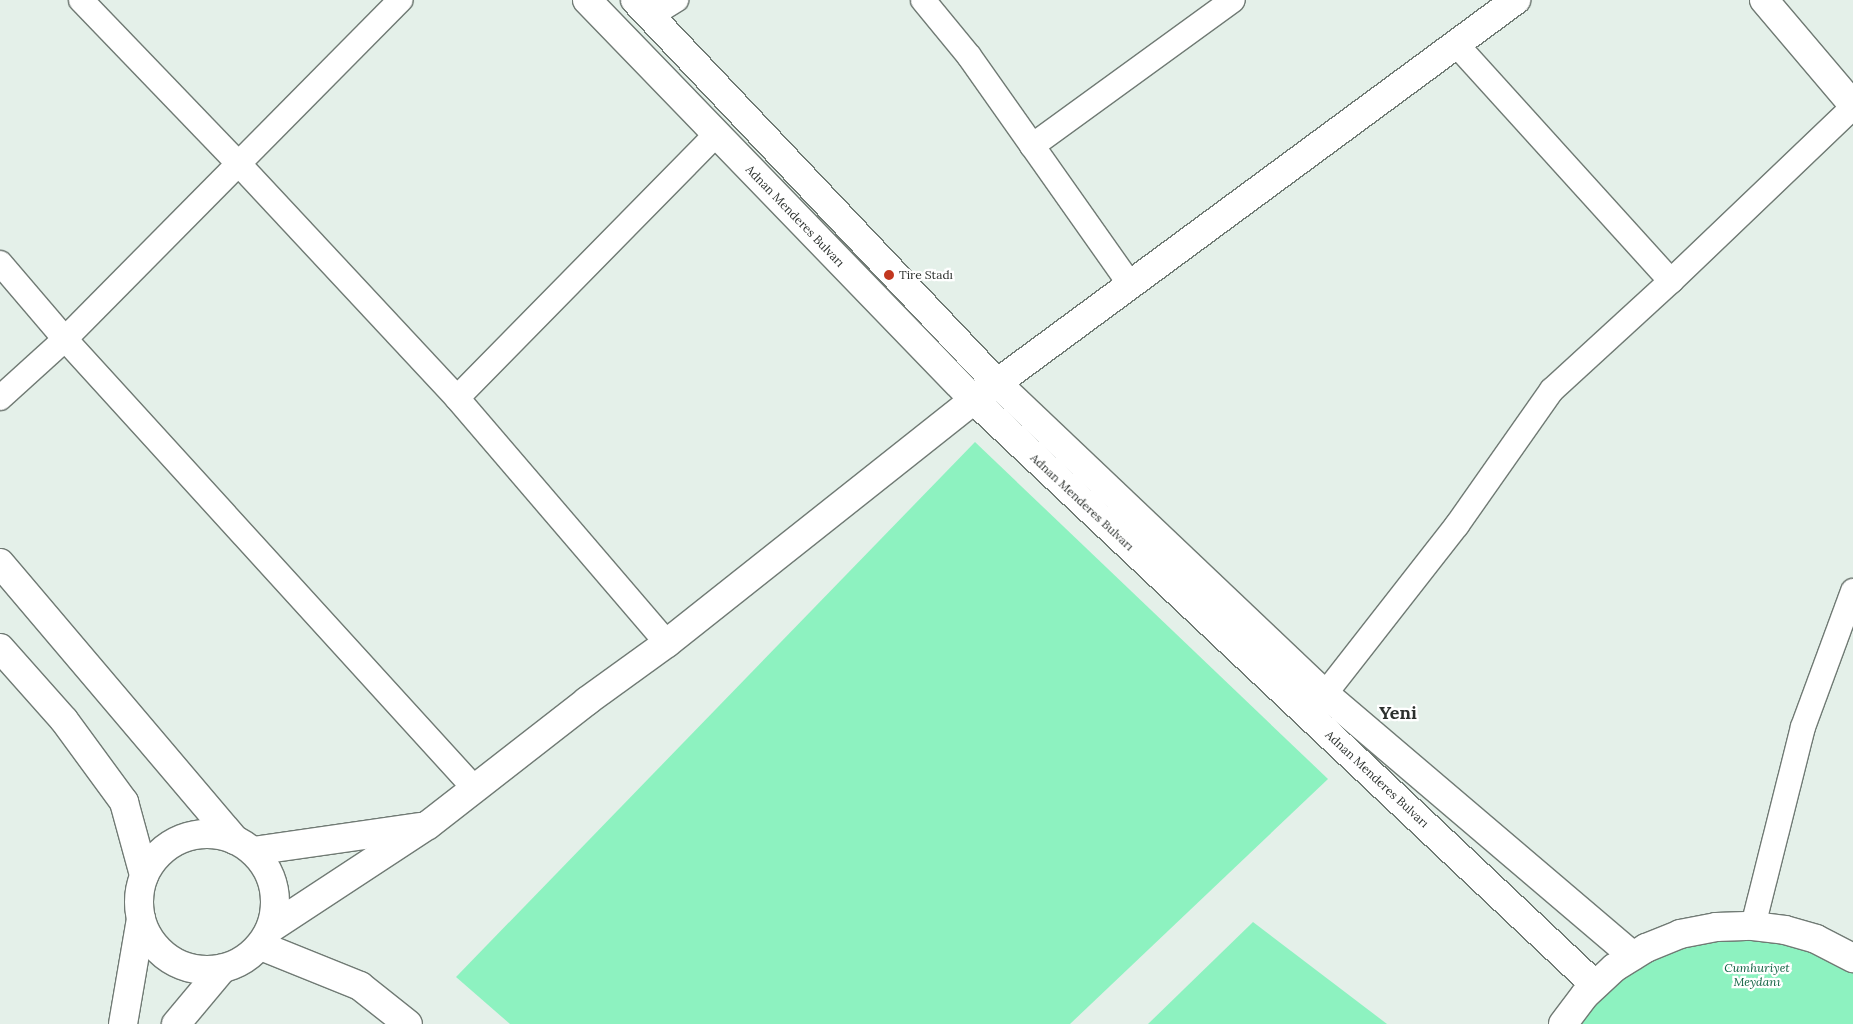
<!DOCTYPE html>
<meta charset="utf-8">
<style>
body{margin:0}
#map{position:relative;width:1853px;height:1024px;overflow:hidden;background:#e4f0e9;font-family:Lora,serif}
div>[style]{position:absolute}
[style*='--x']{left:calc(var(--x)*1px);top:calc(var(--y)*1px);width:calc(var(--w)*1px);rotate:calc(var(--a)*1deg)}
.green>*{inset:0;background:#8df2c0}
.roads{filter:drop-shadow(1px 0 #707a74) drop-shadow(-1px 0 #707a74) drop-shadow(0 1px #707a74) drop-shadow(0 -1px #707a74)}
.street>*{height:24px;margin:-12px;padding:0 12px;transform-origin:12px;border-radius:12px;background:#fff}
.secondary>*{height:28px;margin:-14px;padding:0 14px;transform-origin:14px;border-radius:14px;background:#fff}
.secondary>.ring{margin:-14px;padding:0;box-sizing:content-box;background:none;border:28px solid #fff;border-radius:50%}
.dots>*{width:14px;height:14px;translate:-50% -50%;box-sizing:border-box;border:2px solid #fff;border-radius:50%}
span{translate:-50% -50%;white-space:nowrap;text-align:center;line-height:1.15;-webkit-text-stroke:4.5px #fff;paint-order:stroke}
.street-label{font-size:12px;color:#2b302d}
.poi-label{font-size:12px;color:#2b302d}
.left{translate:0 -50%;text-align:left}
.park-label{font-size:12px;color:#106242;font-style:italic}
.district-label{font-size:18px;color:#2b302d;font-weight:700}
</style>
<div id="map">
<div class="green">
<i style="clip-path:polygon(975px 442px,1328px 779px,1070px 1024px,510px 1024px,456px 977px)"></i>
<i style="clip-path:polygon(1253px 922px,1387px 1024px,1148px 1024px)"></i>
<i style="clip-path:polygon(1716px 927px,1853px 958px,1853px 1024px,1563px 1024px,1585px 995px)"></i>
</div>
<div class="roads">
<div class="street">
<i style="--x:81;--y:0;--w:226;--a:46.1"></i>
<i style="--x:238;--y:163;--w:321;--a:47"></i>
<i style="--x:457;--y:398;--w:323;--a:49.4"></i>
<i style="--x:923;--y:0;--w:72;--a:50.6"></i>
<i style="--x:969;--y:56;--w:279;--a:54.8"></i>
<i style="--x:650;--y:16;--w:31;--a:-32"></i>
<i style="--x:1456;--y:44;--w:320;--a:47.8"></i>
<i style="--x:1032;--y:146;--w:248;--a:-36"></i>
<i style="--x:0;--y:263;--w:100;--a:49.5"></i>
<i style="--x:65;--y:339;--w:609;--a:47.66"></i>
<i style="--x:0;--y:398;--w:88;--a:-42.2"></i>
<i style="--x:65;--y:339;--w:477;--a:-45.3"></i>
<i style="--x:457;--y:398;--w:370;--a:-45.5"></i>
<i style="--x:1325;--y:694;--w:214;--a:-52"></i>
<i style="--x:1457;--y:525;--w:165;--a:-54.9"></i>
<i style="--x:1552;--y:390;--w:161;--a:-42.5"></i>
<i style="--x:1671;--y:281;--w:252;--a:-43.7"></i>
<i style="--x:1753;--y:926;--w:205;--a:-75.9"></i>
<i style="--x:1803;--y:727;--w:145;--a:-69.8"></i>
</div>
<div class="secondary">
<i style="--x:587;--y:0;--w:557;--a:45.95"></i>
<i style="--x:974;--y:400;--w:853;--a:43.29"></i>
<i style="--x:635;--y:0;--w:528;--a:46.61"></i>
<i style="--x:998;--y:384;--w:451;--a:43.5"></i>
<i style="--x:1325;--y:694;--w:404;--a:40.4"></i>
<i style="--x:1764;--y:0;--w:138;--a:49.7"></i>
<i style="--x:0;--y:563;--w:363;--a:49.7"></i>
<i style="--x:0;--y:648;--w:96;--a:48.4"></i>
<i style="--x:64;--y:720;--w:102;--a:53.8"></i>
<i style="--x:124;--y:802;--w:76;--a:74.7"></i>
<i class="ring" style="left:139px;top:834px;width:108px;height:108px"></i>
<i style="--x:253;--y:851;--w:168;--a:-8.2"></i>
<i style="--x:271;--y:928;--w:188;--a:-33.3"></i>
<i style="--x:428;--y:825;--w:202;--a:-37.9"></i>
<i style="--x:587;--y:701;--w:99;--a:-35.9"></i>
<i style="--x:667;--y:643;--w:392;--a:-38.4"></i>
<i style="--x:974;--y:400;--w:674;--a:-36.43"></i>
<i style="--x:261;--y:946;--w:107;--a:22"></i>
<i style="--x:360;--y:986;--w:61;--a:38.4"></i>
<i style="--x:123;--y:1024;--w:107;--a:-80.3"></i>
<i style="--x:176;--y:1024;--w:72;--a:-50.1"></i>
<i style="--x:1563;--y:1024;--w:36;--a:-53"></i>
<i style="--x:1585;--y:995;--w:40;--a:-43"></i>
<i style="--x:1614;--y:968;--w:38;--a:-32"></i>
<i style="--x:1646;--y:948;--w:37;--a:-22"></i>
<i style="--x:1680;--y:934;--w:37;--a:-11"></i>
<i style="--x:1716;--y:927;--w:37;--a:-2"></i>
<i style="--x:1753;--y:926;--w:32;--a:7"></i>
<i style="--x:1785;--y:930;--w:32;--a:16"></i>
<i style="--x:1816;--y:939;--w:42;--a:27.2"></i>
</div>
</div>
<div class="dots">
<i style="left:889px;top:275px;background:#c2371f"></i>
</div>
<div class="street-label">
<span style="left:795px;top:216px;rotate:46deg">Adnan Menderes Bulvarı</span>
<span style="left:1082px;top:502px;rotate:43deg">Adnan Menderes Bulvarı</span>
<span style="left:1377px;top:779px;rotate:43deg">Adnan Menderes Bulvarı</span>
</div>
<div class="poi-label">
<span class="left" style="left:899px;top:275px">Tire Stadı</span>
</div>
<div class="park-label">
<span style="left:1757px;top:975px">Cumhuriyet<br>Meydanı</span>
</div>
<div class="district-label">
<span style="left:1398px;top:713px">Yeni</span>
</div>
</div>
